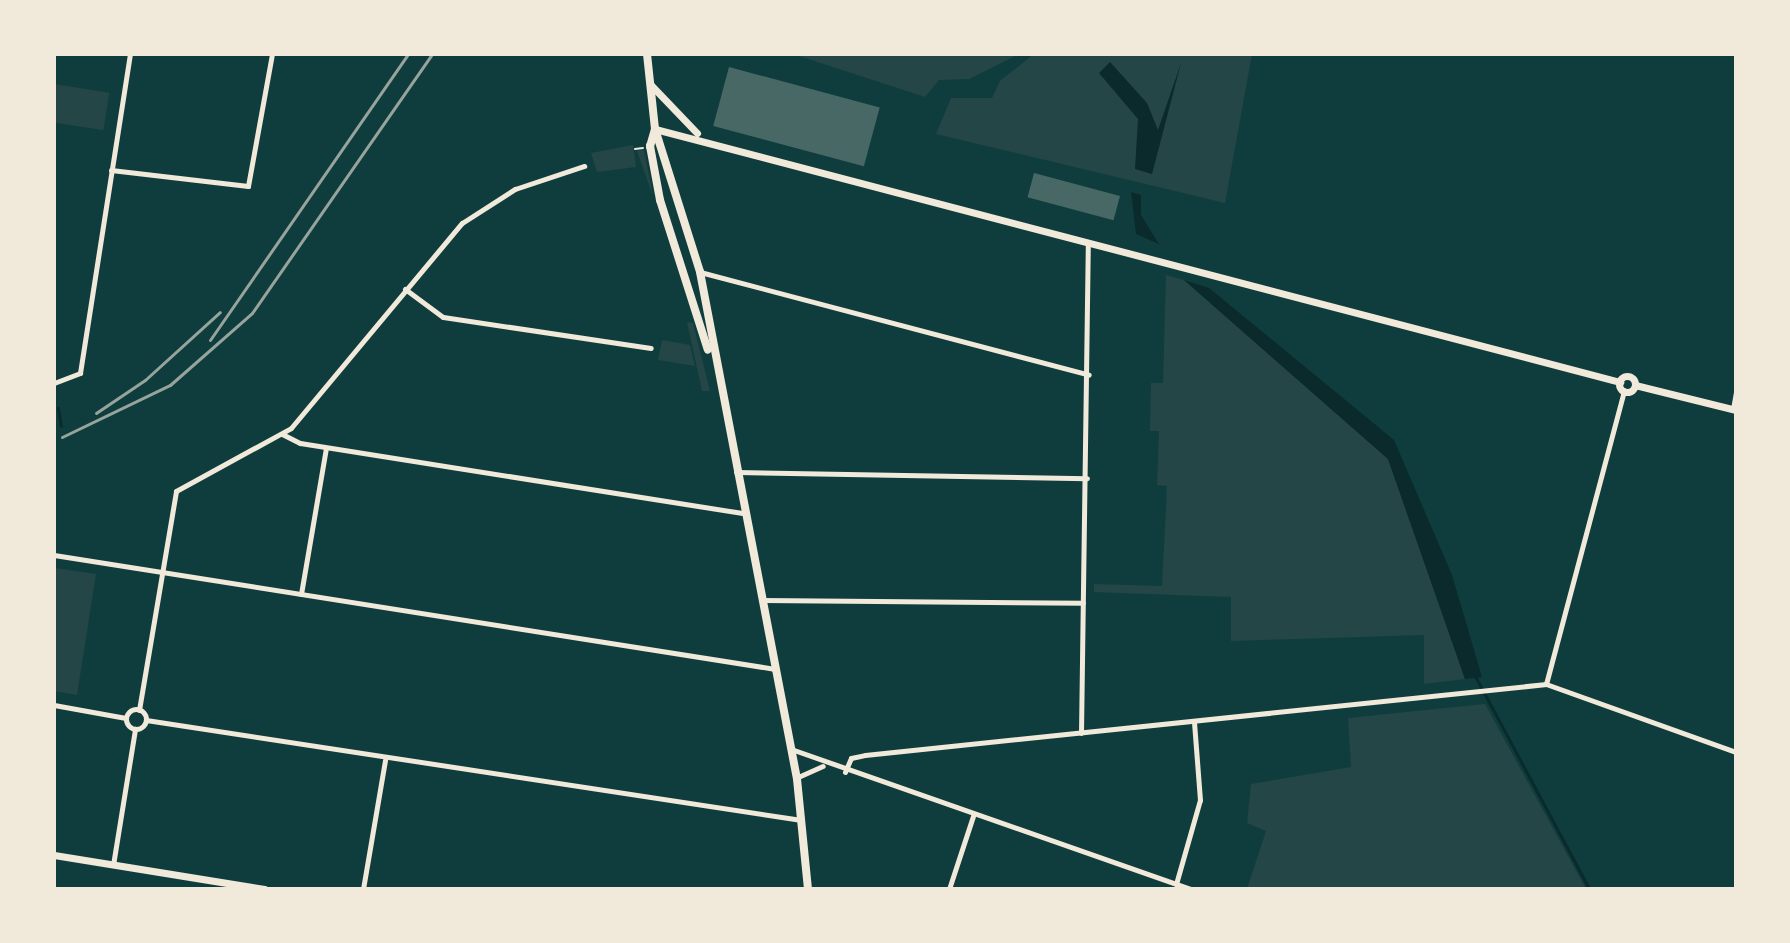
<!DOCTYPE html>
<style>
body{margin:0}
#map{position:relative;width:1790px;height:943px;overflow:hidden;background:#0f3d3e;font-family:"Open Sans",sans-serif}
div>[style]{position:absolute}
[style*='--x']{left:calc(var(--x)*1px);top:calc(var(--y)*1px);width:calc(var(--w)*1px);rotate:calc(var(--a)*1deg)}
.green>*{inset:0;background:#244646;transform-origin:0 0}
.water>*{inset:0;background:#0a2a2b}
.stream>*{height:3px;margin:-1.5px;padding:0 1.5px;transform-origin:1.5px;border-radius:1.5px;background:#0a2a2b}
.building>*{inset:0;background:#486865;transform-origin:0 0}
.path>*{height:2px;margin:-1px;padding:0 1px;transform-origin:1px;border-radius:1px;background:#f1e9da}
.minor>*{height:5px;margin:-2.5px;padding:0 2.5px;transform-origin:2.5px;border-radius:2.5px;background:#f1e9da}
.minor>.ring{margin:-2.5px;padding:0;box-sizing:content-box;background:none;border:5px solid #f1e9da;border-radius:50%}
.secondary>*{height:7px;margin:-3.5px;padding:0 3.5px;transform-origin:3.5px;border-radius:3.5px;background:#f1e9da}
.secondary>.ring{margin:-3.5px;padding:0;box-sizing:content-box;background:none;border:7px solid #f1e9da;border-radius:50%}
.primary>*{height:8px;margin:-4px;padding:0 4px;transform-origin:4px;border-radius:4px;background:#f1e9da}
.rail>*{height:3px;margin:-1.5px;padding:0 1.5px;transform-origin:1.5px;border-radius:1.5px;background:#97a49c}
span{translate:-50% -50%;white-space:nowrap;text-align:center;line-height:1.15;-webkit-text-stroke:7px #f1e9da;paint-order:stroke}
.frame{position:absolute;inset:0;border:56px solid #f1e9da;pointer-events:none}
</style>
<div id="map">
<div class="green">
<i style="clip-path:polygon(793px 54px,1019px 54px,969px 79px,939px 80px,925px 97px)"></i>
<i style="clip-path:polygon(1034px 54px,1252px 54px,1225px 203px,936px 134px,951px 98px,992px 98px,1000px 81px)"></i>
<i style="left:54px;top:84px;width:56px;height:38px;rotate:9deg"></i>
<i style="clip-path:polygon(633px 145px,636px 167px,597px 172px,591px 153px)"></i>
<i style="clip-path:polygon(644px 150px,647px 165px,653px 196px,637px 151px)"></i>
<i style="clip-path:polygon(1166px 275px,1184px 280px,1388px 459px,1465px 679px,1424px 684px,1424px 635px,1231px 641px,1231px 597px,1094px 592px,1094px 584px,1162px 586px,1167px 486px,1157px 485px,1159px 431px,1150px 431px,1151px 383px,1163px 383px)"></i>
<i style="clip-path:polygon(687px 322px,693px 323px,710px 391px,702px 391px)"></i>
<i style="clip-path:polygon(662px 340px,690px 345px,695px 366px,658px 360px)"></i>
<i style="clip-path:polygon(55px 568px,96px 574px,77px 695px,54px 691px)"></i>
<i style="clip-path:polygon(1485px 704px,1586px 889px,1247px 889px,1266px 831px,1247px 823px,1251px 784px,1351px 767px,1348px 718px)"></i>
</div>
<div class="water">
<i style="clip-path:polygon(1110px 62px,1147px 103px,1158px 130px,1181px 63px,1152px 174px,1135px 169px,1138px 119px,1099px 73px)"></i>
<i style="clip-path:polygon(1131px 192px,1141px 195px,1141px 215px,1159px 244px,1136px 234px)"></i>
<i style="clip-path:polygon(1184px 280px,1209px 288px,1394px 440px,1452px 575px,1482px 677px,1465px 679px,1388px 459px)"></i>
</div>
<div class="stream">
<i style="--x:58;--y:408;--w:18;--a:81"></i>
<i style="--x:1475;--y:676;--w:242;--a:61.8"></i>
</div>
<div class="building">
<i style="left:729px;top:67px;width:156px;height:61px;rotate:15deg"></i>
<i style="left:1034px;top:173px;width:89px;height:25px;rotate:15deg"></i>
</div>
<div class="path">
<i style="--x:635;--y:149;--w:8;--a:-7"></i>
</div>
<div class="minor">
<i style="--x:111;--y:170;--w:138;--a:6.7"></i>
<i style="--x:248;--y:186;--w:134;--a:-79.7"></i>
<i style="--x:700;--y:272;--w:402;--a:14.8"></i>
<i style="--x:405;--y:289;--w:47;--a:36.4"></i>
<i style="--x:443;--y:317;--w:210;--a:8.5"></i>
<i style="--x:54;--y:383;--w:28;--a:-21"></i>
<i style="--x:80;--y:373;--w:323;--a:-81.1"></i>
<i style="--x:1733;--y:409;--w:17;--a:-80"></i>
<i style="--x:282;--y:434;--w:20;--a:27"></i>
<i style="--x:300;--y:443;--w:448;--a:9"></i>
<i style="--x:736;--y:472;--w:351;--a:1"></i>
<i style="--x:54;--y:555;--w:730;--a:8.98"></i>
<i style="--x:301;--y:594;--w:148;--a:-80.3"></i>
<i style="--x:761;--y:600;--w:322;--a:0.5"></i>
<i style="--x:1546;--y:684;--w:304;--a:-75.1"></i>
<i style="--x:54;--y:705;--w:73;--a:10.2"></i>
<i class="ring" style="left:126px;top:709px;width:15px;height:15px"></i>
<i style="--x:139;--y:710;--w:222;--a:-80.4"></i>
<i style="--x:176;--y:491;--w:131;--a:-28.7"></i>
<i style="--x:291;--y:428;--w:267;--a:-50.2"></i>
<i style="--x:462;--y:223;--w:63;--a:-32.7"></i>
<i style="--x:515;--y:189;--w:73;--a:-18.4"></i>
<i style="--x:146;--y:720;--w:663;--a:8.68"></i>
<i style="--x:1081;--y:733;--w:491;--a:-89.2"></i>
<i style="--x:791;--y:749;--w:423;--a:19.3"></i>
<i style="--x:845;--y:772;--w:15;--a:-67"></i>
<i style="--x:851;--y:758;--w:14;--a:-12"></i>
<i style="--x:865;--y:755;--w:685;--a:-5.95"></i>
<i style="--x:1546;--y:684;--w:202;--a:19.7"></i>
<i style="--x:798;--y:777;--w:27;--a:-24"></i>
<i style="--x:113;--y:865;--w:138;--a:-80.8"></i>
<i style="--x:1176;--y:884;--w:87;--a:-74.1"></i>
<i style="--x:1200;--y:800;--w:78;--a:-94.4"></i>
<i style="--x:363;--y:889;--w:131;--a:-80.3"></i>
<i style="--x:949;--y:889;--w:77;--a:-71.8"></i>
</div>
<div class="secondary">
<i style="--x:650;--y:84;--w:68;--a:46.2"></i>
<i style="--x:655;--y:129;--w:998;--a:14.69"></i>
<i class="ring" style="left:1619px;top:376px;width:9px;height:9px"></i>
<i style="--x:1635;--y:385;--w:104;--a:13.9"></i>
<i style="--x:54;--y:855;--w:213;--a:9.2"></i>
</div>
<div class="primary">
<i style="--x:647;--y:54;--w:75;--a:83.9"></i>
<i style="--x:655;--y:129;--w:150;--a:72.5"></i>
<i style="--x:700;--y:272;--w:516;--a:79.17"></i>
<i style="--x:797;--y:779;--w:111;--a:84.3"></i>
<i style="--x:655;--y:129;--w:18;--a:106"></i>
<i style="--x:650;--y:146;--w:55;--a:79.5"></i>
<i style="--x:660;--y:200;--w:157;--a:72.3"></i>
</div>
<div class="rail">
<i style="--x:210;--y:340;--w:348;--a:-55.3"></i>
<i style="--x:96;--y:413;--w:59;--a:-34"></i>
<i style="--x:145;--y:380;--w:101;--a:-42.2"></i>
<i style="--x:62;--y:437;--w:120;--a:-25.7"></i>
<i style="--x:170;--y:385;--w:109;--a:-41.3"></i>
<i style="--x:252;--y:313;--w:315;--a:-55.2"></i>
</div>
<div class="frame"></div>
</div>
